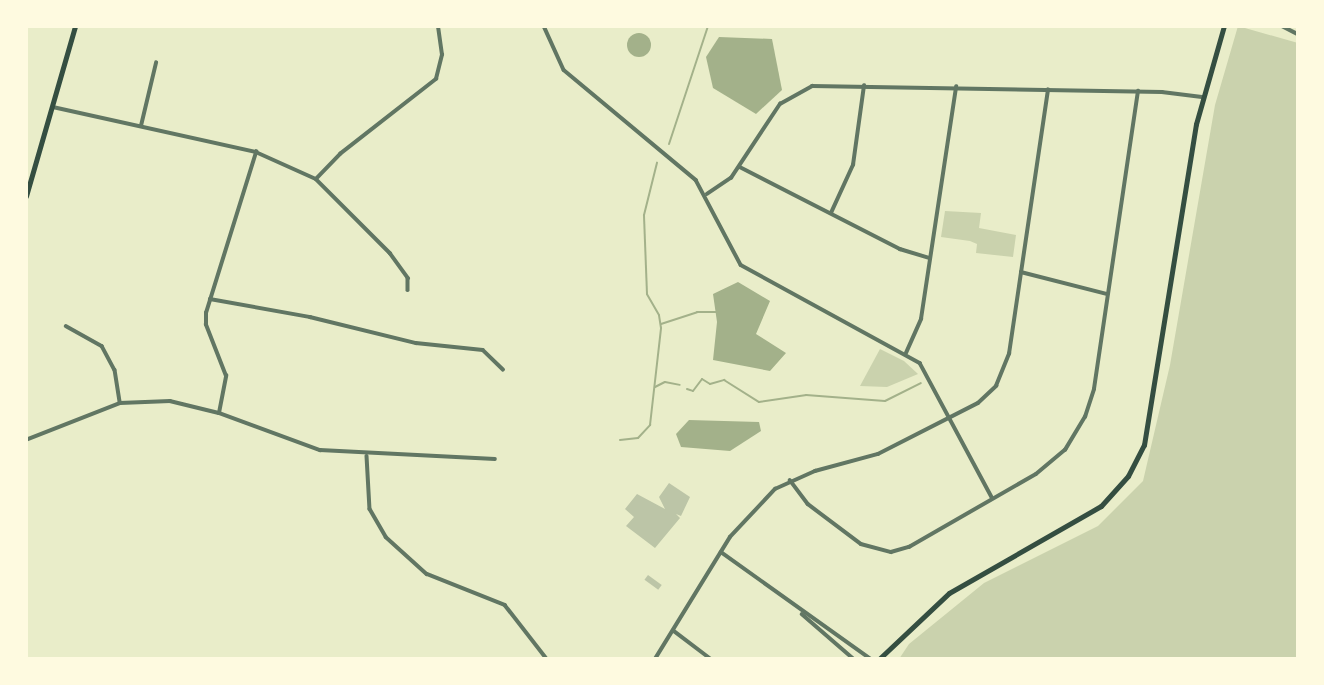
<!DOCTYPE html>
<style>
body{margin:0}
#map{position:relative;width:1324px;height:685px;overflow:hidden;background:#e9edc9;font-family:Jost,sans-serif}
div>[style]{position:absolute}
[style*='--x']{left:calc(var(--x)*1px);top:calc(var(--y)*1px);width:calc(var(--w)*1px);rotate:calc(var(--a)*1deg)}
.green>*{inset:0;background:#cad2ad}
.water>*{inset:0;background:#a3b18a}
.round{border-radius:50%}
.stream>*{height:2px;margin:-1px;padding:0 1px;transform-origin:1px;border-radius:1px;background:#a3b18a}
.building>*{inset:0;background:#bcc5a7;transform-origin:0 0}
.minor>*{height:3.5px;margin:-1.75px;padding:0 1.75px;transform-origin:1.75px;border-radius:1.75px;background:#617663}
.secondary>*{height:5px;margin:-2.5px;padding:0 2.5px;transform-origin:2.5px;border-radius:2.5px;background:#344e41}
span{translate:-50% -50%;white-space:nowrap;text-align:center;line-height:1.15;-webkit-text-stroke:5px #fefae0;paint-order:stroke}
.frame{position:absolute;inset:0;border:28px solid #fefae0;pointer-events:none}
</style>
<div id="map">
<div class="green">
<i style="clip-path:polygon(1238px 26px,1298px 43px,1298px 659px,899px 659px,909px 644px,984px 583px,1098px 526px,1143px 481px,1170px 365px,1215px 105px)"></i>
<i style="clip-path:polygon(945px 211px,981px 213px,979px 228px,1016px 235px,1013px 257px,976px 253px,977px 244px,970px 241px,941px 237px)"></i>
<i style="clip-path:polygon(880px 349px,904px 361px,918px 374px,887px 387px,860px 386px)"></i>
</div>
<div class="water">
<i class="round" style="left:627px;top:33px;width:24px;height:24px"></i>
<i style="clip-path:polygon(719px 37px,772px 39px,782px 90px,756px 114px,713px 88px,706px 57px)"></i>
<i style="clip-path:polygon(738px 282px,770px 301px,756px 334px,786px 353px,770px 371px,713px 360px,717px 322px,713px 294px)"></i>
<i style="clip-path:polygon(689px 420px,759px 422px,761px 431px,730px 451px,681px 447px,676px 434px)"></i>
</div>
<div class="stream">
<i style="--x:669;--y:144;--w:124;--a:-71.7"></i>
<i style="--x:661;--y:324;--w:38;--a:-18"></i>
<i style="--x:697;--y:312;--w:19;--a:0"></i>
<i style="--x:655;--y:387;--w:11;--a:-27"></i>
<i style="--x:665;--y:382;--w:15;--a:11"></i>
<i style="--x:687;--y:389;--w:6;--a:18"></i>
<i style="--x:693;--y:391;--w:15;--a:-53"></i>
<i style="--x:702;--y:379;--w:9;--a:32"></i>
<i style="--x:710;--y:384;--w:15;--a:-16"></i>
<i style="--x:724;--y:380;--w:41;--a:32.2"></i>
<i style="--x:759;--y:402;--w:48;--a:-8.5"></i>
<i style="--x:806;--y:395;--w:79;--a:4.3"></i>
<i style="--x:885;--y:401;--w:40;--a:-26.6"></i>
<i style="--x:620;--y:440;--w:18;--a:-6"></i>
<i style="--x:638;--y:438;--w:18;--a:-47"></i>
<i style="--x:650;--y:425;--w:98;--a:-83.5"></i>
<i style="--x:661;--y:328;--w:13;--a:-99"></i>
<i style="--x:659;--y:315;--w:24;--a:-120"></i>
<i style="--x:647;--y:294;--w:79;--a:-92.2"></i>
<i style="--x:644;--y:215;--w:54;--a:-76"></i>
</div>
<div class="building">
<i style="clip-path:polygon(669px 483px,690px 497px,681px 516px,676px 514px,680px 518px,655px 548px,626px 526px,634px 517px,625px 509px,637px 494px,665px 509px,659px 497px)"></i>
<i style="left:648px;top:575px;width:17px;height:6px;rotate:36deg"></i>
</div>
<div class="minor">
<i style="--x:425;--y:26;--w:20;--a:0"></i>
<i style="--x:544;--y:26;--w:48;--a:65.6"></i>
<i style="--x:564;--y:70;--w:172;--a:39.8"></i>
<i style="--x:696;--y:180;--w:96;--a:62.1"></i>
<i style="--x:741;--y:265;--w:204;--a:28.7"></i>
<i style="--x:920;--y:363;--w:152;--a:61.8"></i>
<i style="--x:1282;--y:26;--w:18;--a:27"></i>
<i style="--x:53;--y:107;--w:208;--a:12.5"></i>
<i style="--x:256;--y:152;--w:66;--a:24.2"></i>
<i style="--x:316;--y:179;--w:105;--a:45"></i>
<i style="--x:390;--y:253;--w:31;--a:54"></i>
<i style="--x:408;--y:278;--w:12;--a:90"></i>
<i style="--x:141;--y:126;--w:65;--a:-76.6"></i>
<i style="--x:740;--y:167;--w:180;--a:27.1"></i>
<i style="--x:900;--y:249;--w:31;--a:17"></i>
<i style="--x:316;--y:179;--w:35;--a:-46"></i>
<i style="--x:340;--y:154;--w:122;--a:-38"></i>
<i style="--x:436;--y:79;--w:25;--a:-76"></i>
<i style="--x:442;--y:55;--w:27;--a:-98"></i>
<i style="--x:707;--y:194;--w:29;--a:-34"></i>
<i style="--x:731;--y:178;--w:89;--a:-56.5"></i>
<i style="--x:780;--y:104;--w:37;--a:-29"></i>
<i style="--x:812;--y:86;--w:350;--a:1"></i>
<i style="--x:1162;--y:92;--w:40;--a:7.1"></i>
<i style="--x:831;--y:213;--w:53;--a:-65.4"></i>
<i style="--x:853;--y:165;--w:80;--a:-82.1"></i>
<i style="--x:1021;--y:272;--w:89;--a:14.3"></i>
<i style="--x:210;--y:299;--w:102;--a:10.2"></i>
<i style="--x:310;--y:317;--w:109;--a:13.8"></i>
<i style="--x:416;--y:343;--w:67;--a:6"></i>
<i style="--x:483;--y:350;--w:28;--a:44"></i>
<i style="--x:66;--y:326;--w:41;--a:29.1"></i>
<i style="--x:102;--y:346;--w:27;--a:62"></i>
<i style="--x:115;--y:370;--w:33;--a:81"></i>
<i style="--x:906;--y:353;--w:37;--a:-66"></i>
<i style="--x:921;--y:319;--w:235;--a:-81.4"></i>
<i style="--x:219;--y:413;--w:38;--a:-79"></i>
<i style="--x:226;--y:376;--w:55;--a:-111.4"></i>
<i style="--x:206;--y:325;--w:12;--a:-90"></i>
<i style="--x:206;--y:313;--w:169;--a:-72.7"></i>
<i style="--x:26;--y:440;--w:101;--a:-21.5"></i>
<i style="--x:120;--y:403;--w:50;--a:-2.3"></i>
<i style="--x:170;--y:401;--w:50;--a:13.8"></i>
<i style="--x:219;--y:413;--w:108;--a:20.1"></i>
<i style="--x:320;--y:450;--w:175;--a:2.9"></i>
<i style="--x:367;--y:456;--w:53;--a:86.8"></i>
<i style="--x:370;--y:509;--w:32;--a:60"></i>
<i style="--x:386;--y:537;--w:55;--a:42.1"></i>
<i style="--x:427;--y:574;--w:84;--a:21.7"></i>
<i style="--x:505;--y:605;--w:68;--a:52.1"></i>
<i style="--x:790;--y:480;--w:30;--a:53"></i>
<i style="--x:808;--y:504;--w:66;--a:37"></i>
<i style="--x:861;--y:544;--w:31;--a:15"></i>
<i style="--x:891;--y:552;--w:19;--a:-16"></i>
<i style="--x:909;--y:547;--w:146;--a:-29.9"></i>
<i style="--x:1036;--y:474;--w:38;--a:-40"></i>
<i style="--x:1065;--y:450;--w:39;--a:-59"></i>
<i style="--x:1085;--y:417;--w:29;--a:-72"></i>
<i style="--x:1094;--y:389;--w:301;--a:-81.6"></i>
<i style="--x:721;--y:552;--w:184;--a:35.5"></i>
<i style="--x:802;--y:614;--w:69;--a:40.9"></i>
<i style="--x:674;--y:631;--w:46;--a:37.1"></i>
<i style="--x:655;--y:659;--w:143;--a:-58.4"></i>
<i style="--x:730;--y:537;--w:66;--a:-46.8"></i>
<i style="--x:775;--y:489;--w:44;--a:-24.2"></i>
<i style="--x:815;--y:471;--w:65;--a:-15.1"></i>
<i style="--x:878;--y:454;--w:112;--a:-27"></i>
<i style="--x:978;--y:403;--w:25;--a:-43"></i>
<i style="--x:996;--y:386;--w:35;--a:-68"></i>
<i style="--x:1009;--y:354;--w:267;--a:-81.6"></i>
</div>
<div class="secondary">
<i style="--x:26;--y:196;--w:177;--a:-73.9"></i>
<i style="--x:879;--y:659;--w:96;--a:-43.3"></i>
<i style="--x:949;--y:593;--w:175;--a:-29.8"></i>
<i style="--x:1101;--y:506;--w:40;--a:-48"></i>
<i style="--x:1128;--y:476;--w:35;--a:-63"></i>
<i style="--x:1144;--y:445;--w:325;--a:-80.8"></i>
<i style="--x:1196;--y:124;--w:102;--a:-74.1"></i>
</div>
<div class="frame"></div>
</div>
